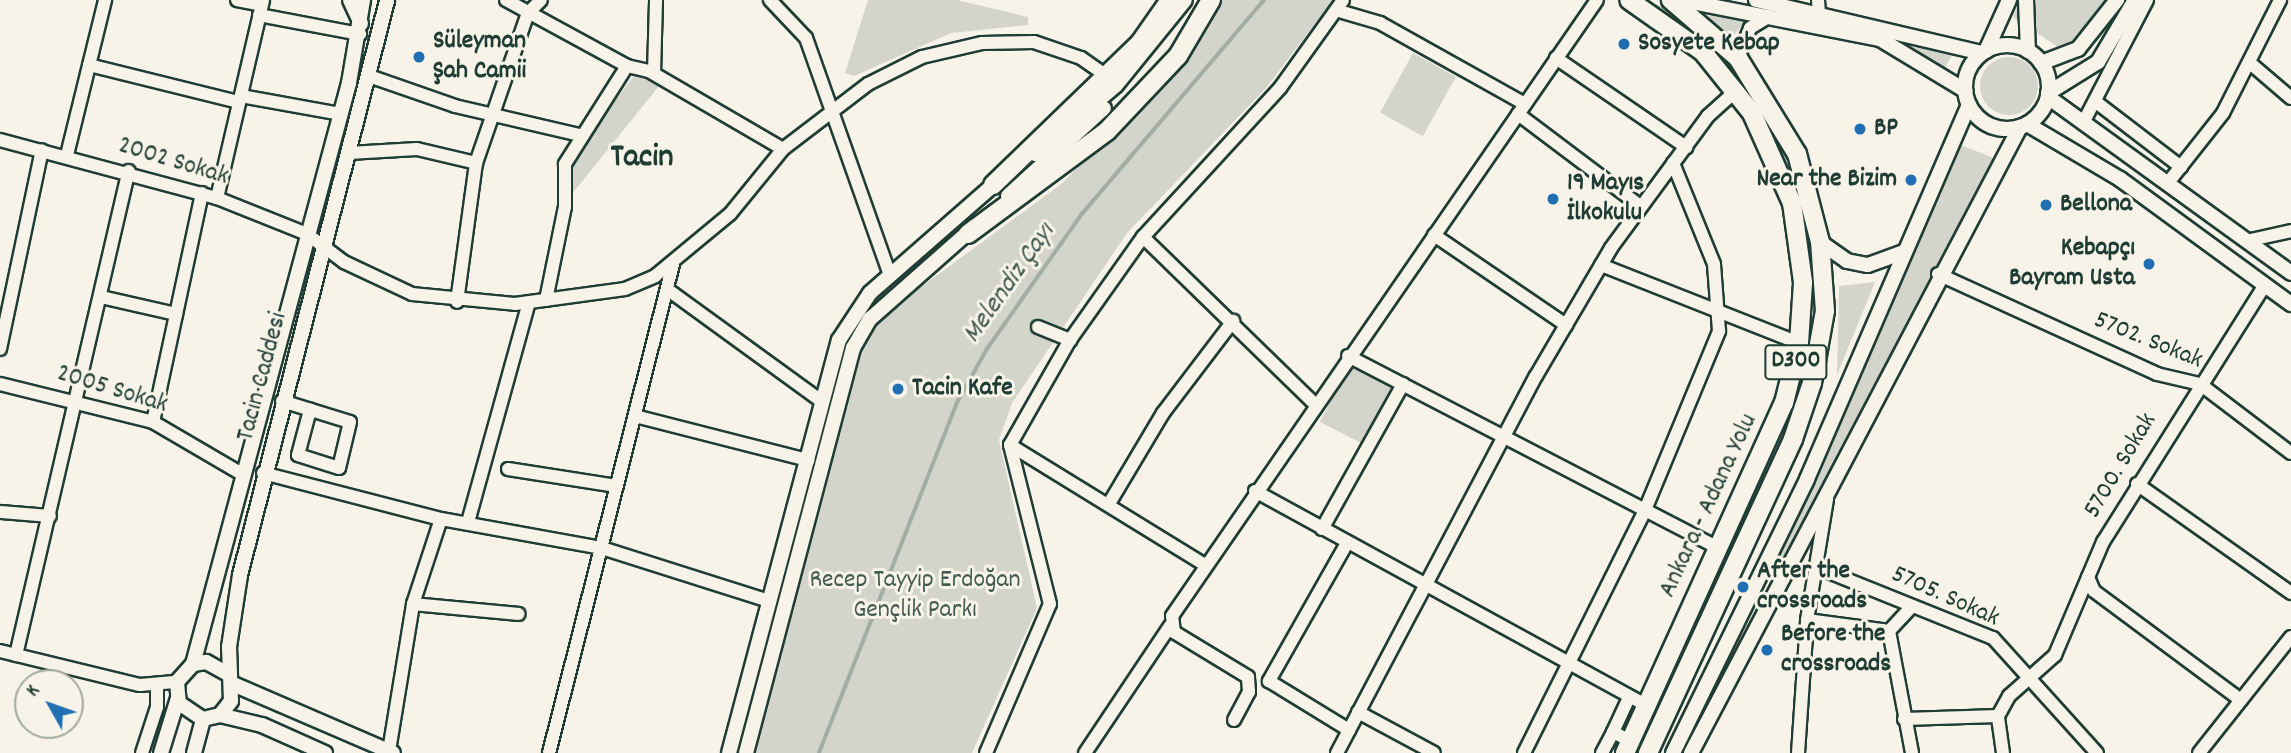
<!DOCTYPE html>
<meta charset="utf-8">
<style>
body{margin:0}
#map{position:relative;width:2291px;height:753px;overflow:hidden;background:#f7f3e8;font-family:Dekko,sans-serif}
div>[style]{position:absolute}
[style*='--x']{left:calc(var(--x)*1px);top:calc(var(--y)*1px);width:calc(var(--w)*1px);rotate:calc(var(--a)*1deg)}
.green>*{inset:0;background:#d3d5ca;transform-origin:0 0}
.round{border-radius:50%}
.stream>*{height:3.5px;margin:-1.75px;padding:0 1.75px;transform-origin:1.75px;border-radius:1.75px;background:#a4ada3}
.roads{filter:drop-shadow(2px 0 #1f3d34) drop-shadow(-2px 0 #1f3d34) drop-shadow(0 2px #1f3d34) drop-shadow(0 -2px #1f3d34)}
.minor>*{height:12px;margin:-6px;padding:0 6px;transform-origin:6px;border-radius:6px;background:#f7f3e8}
.major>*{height:14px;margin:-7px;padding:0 7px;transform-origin:7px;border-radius:7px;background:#f7f3e8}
.major>.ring{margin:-7px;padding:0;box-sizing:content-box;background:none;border:14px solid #f7f3e8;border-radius:50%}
.highway>*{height:18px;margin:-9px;padding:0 9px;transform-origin:9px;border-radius:9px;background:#f7f3e8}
.dots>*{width:19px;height:19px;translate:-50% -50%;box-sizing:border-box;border:4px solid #f7f3e8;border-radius:50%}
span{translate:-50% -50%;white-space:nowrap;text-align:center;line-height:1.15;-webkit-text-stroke:6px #f7f3e8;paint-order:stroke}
.shield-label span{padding:2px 5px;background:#f7f3e8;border:2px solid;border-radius:5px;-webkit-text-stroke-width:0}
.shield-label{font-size:24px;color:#1f3d34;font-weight:700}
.poi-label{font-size:26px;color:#1f3d34;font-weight:700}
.left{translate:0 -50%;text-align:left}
.right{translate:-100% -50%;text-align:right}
.street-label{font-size:26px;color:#1f3d34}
.park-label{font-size:26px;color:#435b52}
.water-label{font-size:28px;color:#405950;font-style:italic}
.district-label{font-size:33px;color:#1f3d34;font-weight:700}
.north{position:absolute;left:14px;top:669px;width:70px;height:70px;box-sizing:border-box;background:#f7f3e8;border:2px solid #a1aaa0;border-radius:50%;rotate:310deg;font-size:19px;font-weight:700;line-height:28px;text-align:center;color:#1f3d34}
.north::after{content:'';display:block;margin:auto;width:24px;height:32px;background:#1f6fb2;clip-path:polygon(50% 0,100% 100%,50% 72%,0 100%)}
</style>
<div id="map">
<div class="green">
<i style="clip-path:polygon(868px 0,957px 0,1028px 17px,1028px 25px,951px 33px,854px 76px,845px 73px)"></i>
<i style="clip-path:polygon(1222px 0,1333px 0,1266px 88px,1127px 233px,1012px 403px,999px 440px,1037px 608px,972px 753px,754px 753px,863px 338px,876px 320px,1060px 185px,1176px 71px)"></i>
<i style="clip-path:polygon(2020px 0,2105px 0,2070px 55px,2013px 17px)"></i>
<i style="clip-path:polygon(1656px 4px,1677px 13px,1746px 81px,1790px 154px,1821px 266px,1811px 276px,1763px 123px,1653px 11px)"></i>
<i style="clip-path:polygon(1710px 12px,1749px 17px,1729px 41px,1708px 22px)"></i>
<i style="clip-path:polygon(1911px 45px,1955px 50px,1944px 69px)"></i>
<i style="left:1413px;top:53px;width:49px;height:68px;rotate:29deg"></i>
<i class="round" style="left:1980px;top:57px;width:58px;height:58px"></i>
<i style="clip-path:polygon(636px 73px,659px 86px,572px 194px,566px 187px,574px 155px)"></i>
<i style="clip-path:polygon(1955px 143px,1994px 158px,1777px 571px,1770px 568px,1857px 387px)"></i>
<i style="clip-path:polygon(1875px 282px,1837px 375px,1839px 286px)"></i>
<i style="clip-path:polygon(1810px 296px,1820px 296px,1814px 369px,1718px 588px,1712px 586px,1787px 419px)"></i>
<i style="left:1349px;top:365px;width:51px;height:64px;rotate:27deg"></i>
</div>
<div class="stream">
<i style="--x:819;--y:753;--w:378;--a:-68.5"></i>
<i style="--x:958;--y:401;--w:60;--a:-60.9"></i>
<i style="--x:987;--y:349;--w:165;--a:-54.9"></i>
<i style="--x:1082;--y:214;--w:281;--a:-49.6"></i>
</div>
<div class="roads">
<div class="minor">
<i style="--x:237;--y:0;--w:25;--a:11"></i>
<i style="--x:506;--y:0;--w:138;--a:28.6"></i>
<i style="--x:627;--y:66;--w:23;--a:13"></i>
<i style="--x:649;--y:71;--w:155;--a:30.2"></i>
<i style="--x:770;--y:0;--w:52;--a:46.5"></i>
<i style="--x:806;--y:38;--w:251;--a:70.5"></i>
<i style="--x:1818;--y:0;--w:14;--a:86"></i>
<i style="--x:1339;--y:11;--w:43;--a:16.3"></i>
<i style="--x:1380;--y:23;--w:166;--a:29.2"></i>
<i style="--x:259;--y:15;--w:103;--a:10.7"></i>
<i style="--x:1556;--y:58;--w:158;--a:34.4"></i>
<i style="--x:1738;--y:58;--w:32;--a:-68"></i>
<i style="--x:1750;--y:28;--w:23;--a:-31"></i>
<i style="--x:2250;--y:63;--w:54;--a:40.5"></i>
<i style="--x:89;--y:65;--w:154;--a:13.9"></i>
<i style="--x:654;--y:73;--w:73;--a:-88.4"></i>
<i style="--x:369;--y:76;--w:91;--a:19.2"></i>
<i style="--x:455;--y:106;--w:128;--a:13.1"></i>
<i style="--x:241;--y:96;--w:102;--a:10.2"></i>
<i style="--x:2096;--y:102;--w:107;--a:37.4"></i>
<i style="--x:1518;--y:114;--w:153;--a:37"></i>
<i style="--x:2083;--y:123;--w:139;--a:-62.5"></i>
<i style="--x:0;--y:140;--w:225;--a:15"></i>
<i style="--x:217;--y:198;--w:97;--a:21.8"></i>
<i style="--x:307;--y:234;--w:46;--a:37.1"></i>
<i style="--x:344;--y:262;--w:75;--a:25.2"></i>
<i style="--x:412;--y:294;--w:103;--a:5.5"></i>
<i style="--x:515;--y:304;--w:111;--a:-7.8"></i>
<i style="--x:625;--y:289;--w:33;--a:-23"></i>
<i style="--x:655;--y:276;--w:97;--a:-39.6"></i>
<i style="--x:730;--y:214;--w:84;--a:-50.8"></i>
<i style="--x:783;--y:149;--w:107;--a:-37.4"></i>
<i style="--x:868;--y:84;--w:60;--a:-26.6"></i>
<i style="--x:922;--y:57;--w:62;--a:-13.1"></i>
<i style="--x:982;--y:43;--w:52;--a:-1.1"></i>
<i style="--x:1034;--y:42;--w:50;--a:18.8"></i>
<i style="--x:1081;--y:58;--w:32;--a:35"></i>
<i style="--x:349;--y:153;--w:68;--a:-3.4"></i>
<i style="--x:417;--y:149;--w:61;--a:13.3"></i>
<i style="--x:476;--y:163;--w:140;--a:97.8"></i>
<i style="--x:67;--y:155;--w:160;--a:-76.2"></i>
<i style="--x:476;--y:163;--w:159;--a:-70.9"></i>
<i style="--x:528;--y:13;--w:18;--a:-45"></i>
<i style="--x:2167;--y:184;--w:90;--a:-51.7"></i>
<i style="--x:2223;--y:113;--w:127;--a:-63.2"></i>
<i style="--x:217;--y:198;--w:203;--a:-76.9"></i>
<i style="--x:1434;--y:235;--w:160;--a:34.3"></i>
<i style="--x:1143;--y:237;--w:240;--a:44.2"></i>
<i style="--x:2246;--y:241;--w:46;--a:-12.5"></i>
<i style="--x:1601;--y:265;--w:213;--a:21.5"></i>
<i style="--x:1938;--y:274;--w:241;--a:24.5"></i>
<i style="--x:2157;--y:374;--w:44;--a:13.1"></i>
<i style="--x:2200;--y:384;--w:114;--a:37.2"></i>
<i style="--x:667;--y:289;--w:190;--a:36"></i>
<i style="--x:101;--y:297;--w:77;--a:12.8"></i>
<i style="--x:546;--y:300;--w:95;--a:-78.5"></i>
<i style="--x:565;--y:207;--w:43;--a:-90"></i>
<i style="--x:565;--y:164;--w:116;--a:-57.7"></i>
<i style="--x:1038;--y:327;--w:35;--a:22"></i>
<i style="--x:0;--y:349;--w:203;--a:-78.1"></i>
<i style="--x:1348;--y:356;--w:418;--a:27.4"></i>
<i style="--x:0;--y:384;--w:158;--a:13.9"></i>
<i style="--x:153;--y:422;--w:103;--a:30.3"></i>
<i style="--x:282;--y:401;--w:71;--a:17.2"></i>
<i style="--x:350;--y:422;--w:47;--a:103.4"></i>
<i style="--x:339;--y:468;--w:43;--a:-162.4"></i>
<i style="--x:298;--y:455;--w:47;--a:-75.1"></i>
<i style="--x:635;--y:416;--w:179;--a:14.3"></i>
<i style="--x:153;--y:422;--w:234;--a:-77.9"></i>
<i style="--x:1010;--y:445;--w:229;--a:31.6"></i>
<i style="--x:508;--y:469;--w:110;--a:8.9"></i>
<i style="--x:263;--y:473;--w:184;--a:14.5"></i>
<i style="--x:441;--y:519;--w:164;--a:10.2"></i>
<i style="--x:602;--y:548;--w:175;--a:17.6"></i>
<i style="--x:2137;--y:484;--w:189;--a:35.3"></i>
<i style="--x:1255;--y:491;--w:447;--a:28.7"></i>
<i style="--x:1110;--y:502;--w:104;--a:-59.2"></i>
<i style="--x:1163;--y:413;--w:116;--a:-52.7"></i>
<i style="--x:0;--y:512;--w:50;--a:4.6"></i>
<i style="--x:468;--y:522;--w:228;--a:-74.5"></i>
<i style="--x:1322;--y:529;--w:166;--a:-60.8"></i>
<i style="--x:1347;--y:543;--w:159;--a:119.5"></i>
<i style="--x:1269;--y:681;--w:94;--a:31.5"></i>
<i style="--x:1816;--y:567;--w:191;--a:21.9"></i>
<i style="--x:1993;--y:638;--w:155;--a:47.9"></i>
<i style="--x:2088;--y:577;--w:15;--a:67"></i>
<i style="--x:2094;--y:591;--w:183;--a:36.6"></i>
<i style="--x:413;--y:604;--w:106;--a:5.4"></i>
<i style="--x:1807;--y:620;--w:83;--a:7.6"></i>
<i style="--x:1889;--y:631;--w:34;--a:-47"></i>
<i style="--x:1889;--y:631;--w:124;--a:79.3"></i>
<i style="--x:0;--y:651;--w:144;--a:13.7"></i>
<i style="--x:140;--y:685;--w:37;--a:-5"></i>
<i style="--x:16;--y:655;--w:497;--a:-76.9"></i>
<i style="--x:1358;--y:712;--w:86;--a:28.3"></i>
<i style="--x:1904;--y:719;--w:94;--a:-1.8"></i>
<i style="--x:1234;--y:720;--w:32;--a:-62"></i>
<i style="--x:1249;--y:692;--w:15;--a:-94"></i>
<i style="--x:1248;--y:677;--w:87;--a:-148.7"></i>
<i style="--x:1174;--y:632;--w:16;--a:-97"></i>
<i style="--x:1172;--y:616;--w:748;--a:-55.4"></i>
<i style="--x:1613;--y:732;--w:38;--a:-65"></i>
<i style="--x:389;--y:751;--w:149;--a:-80.7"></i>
<i style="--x:413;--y:604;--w:89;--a:-71.8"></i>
<i style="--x:142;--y:753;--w:48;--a:-71.9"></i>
<i style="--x:157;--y:707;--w:22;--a:-90"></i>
<i style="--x:549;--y:753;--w:504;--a:-75.77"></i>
<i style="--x:986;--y:753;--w:162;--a:-66.8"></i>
<i style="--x:1050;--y:604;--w:164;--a:-104.1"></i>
<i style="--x:1010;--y:445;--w:121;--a:-60.3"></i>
<i style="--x:1070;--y:340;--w:126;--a:-54.7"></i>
<i style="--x:1143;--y:237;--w:202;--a:-47.4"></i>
<i style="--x:1280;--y:88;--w:108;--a:-54.4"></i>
<i style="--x:1085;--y:753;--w:153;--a:-56.2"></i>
<i style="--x:1337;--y:753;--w:426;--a:-62.2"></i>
<i style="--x:1536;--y:376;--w:148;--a:-59.6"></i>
<i style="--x:1611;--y:248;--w:164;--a:-53.7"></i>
<i style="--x:1708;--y:116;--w:38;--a:-42"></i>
<i style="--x:1524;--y:753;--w:271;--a:-63.5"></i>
<i style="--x:1645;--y:510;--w:194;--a:-67.5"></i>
<i style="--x:1719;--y:331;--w:67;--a:-94.3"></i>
<i style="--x:1714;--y:264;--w:109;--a:-112.1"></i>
<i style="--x:1602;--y:753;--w:24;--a:-62"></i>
<i style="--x:1613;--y:732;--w:20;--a:27"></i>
<i style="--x:1798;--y:753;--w:133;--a:-86.1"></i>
<i style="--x:1807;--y:620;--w:123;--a:-80.6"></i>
<i style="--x:2003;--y:753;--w:37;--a:-98"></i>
<i style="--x:1998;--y:716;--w:23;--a:-61"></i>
<i style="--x:2009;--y:696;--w:62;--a:-41.7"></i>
<i style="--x:2055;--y:655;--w:123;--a:-67"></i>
<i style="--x:2103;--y:542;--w:304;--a:-57.8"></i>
<i style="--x:2199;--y:753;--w:148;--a:-51.6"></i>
</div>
<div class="major">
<i style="--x:350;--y:0;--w:26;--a:65"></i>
<i style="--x:1681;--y:0;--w:203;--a:11.1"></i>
<i style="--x:1880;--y:39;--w:100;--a:31.2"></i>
<i style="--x:1756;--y:0;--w:232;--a:13.2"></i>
<i style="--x:2026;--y:0;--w:51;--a:87.8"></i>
<i class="ring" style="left:1965px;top:45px;width:70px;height:70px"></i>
<i style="--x:1986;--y:51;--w:56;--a:-65.7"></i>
<i style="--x:2041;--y:63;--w:40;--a:-21"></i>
<i style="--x:2078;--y:49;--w:63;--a:-51.5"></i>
<i style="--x:2048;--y:93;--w:59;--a:-31.8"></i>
<i style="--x:2098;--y:62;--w:72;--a:-59.2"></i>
<i style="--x:2048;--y:97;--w:300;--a:35.9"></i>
<i style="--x:2027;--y:124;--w:108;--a:30.6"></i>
<i style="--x:2120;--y:179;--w:212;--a:36.2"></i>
<i style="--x:1035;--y:154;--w:106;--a:-40.4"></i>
<i style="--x:1116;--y:85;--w:109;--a:-50.9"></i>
<i style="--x:1008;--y:196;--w:130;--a:-42.5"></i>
<i style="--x:1820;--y:242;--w:33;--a:35"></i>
<i style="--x:1847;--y:261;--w:21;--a:11"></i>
<i style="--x:1868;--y:265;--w:37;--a:-20"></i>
<i style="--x:193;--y:664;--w:602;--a:-74.97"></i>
<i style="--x:349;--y:83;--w:84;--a:-80.4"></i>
<i style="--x:228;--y:674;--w:25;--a:-151"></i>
<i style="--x:206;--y:662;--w:13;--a:171"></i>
<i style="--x:193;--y:664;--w:24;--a:132"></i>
<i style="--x:177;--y:682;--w:21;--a:85"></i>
<i style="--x:179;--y:703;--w:29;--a:34"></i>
<i style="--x:203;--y:719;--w:17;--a:-13"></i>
<i style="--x:220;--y:715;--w:18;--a:-52"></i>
<i style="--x:231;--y:701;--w:54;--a:-92.1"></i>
<i style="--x:229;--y:647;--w:73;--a:-81.3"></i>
<i style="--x:240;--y:575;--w:593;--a:-75.64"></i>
<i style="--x:233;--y:684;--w:174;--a:23.3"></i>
<i style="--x:220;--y:715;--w:43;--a:13.4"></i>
<i style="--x:262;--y:725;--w:69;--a:24"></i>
<i style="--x:161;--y:753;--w:58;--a:-72.8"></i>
<i style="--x:194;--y:753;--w:35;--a:-75"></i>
<i style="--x:729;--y:753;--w:427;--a:-75.1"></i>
<i style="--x:839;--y:340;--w:56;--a:-56.6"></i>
<i style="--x:870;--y:293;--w:171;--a:-41.2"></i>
<i style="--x:746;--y:753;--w:419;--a:-75.2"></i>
<i style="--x:853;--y:348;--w:34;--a:-60"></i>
<i style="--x:870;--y:319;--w:140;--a:-41.5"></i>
<i style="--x:1673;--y:753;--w:305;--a:-63.9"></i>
<i style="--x:1807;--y:479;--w:408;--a:-66.6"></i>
<i style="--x:1691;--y:753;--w:707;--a:-62.28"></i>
</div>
<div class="highway">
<i style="--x:993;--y:185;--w:204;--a:-44"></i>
<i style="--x:1140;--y:43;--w:52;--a:-55.1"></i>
<i style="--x:968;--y:234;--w:173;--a:-36.5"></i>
<i style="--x:1107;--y:131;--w:103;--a:-46.6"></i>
<i style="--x:1178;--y:56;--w:65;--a:-59.5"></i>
<i style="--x:1625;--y:753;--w:384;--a:-65.6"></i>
<i style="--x:1784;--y:403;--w:62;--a:-76"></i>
<i style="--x:1799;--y:343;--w:61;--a:-86.2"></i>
<i style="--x:1803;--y:282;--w:80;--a:-97.9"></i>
<i style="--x:1792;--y:203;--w:98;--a:-114"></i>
<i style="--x:1752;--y:113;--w:78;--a:-128.8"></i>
<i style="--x:1703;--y:52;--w:90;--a:-144.9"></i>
<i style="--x:1648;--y:753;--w:346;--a:-65.2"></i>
<i style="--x:1793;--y:439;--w:59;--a:-71.3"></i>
<i style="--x:1812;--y:383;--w:73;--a:-79.8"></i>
<i style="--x:1825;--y:311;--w:69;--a:-94.1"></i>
<i style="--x:1820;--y:242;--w:91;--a:-104.6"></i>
<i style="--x:1797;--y:154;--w:113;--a:-121.6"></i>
<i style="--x:1738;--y:58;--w:89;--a:-139.1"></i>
</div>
</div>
<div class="dots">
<i style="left:1624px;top:44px;background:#1f6fb2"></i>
<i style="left:419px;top:57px;background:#1f6fb2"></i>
<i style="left:1860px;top:129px;background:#1f6fb2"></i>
<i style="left:1911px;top:180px;background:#1f6fb2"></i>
<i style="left:1553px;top:199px;background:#1f6fb2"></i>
<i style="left:2046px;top:205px;background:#1f6fb2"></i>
<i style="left:2149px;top:264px;background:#1f6fb2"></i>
<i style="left:898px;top:389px;background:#1f6fb2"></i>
<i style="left:1743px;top:587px;background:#1f6fb2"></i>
<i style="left:1767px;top:650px;background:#1f6fb2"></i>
</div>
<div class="shield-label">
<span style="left:1796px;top:362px">D300</span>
</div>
<div class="poi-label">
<span class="left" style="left:433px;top:57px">Süleyman<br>Şah Camii</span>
<span class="left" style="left:1638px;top:44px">Sosyete Kebap</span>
<span class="left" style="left:1874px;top:129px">BP</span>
<span class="right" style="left:1897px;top:180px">Near the Bizim</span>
<span class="left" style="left:1567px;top:199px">19 Mayıs<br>İlkokulu</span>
<span class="left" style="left:2060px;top:205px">Bellona</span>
<span class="right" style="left:2135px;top:264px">Kebapçı<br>Bayram Usta</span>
<span class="left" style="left:912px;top:389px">Tacin Kafe</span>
<span class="left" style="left:1757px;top:587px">After the<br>crossroads</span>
<span class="left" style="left:1781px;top:650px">Before the<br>crossroads</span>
</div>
<div class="street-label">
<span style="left:173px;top:162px;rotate:17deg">2002 Sokak</span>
<span style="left:2148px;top:341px;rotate:22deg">5702. Sokak</span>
<span style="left:263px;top:377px;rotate:-75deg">Tacin Caddesi</span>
<span style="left:112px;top:390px;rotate:17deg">2005 Sokak</span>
<span style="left:2121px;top:466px;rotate:-59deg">5700. Sokak</span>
<span style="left:1709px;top:506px;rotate:-65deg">Ankara - Adana Yolu</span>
<span style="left:1945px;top:597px;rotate:24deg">5705. Sokak</span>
</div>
<div class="park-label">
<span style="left:915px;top:596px">Recep Tayyip Erdoğan<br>Gençlik Parkı</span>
</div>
<div class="water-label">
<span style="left:1010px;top:284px;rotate:-55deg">Melendiz Çayı</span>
</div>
<div class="district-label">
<span style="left:642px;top:159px">Tacin</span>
</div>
<div class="north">K</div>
</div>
